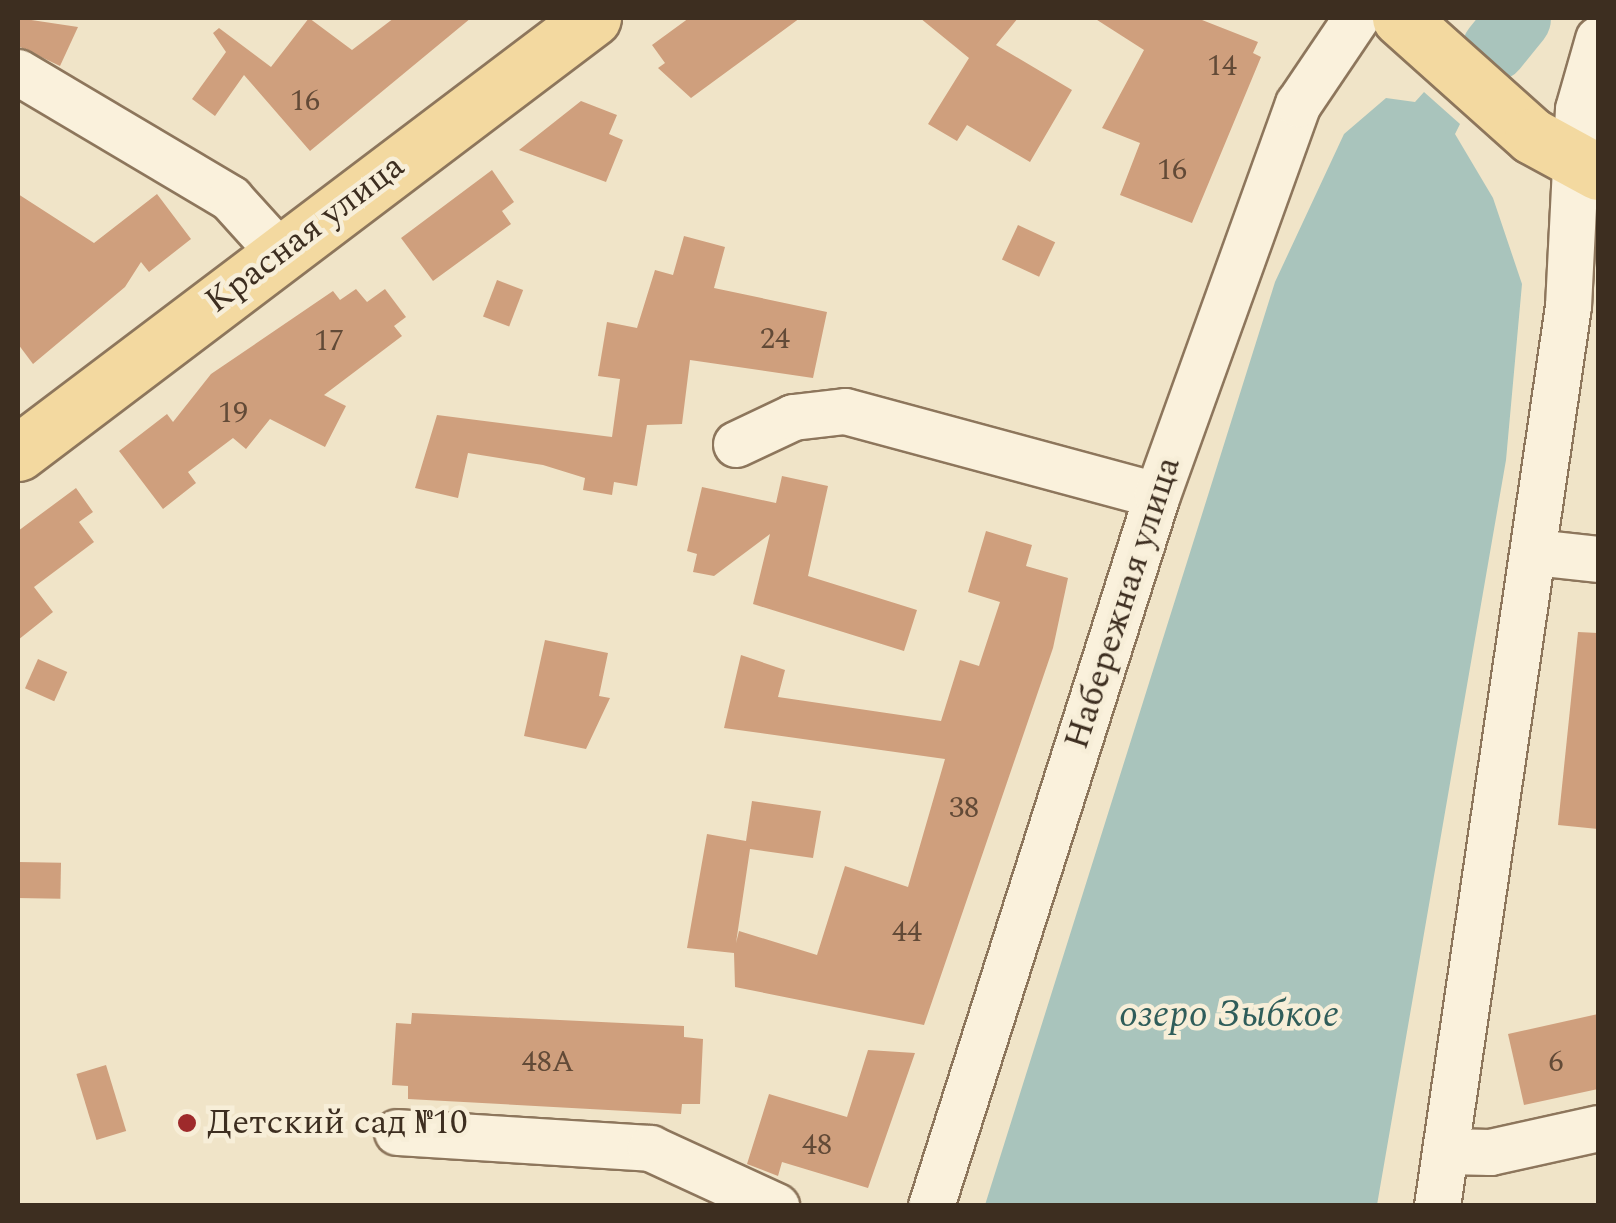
<!DOCTYPE html>
<meta charset="utf-8">
<style>
body{margin:0}
#map{position:relative;width:1616px;height:1223px;overflow:hidden;background:#f0e4c8;font-family:Spectral,serif}
div>[style]{position:absolute}
[style*='--x']{left:calc(var(--x)*1px);top:calc(var(--y)*1px);width:calc(var(--w)*1px);rotate:calc(var(--a)*1deg)}
.water>*{inset:0;background:#a9c4bc}
.river>*{height:65px;margin:-32.5px;padding:0 32.5px;transform-origin:32.5px;border-radius:32.5px;background:#a9c4bc}
.building>*{inset:0;background:#cf9f7d;transform-origin:0 0}
.roads{filter:drop-shadow(2px 0 #8d765c) drop-shadow(-2px 0 #8d765c) drop-shadow(0 2px #8d765c) drop-shadow(0 -2px #8d765c)}
.minor>*{height:45px;margin:-22.5px;padding:0 22.5px;transform-origin:22.5px;border-radius:22.5px;background:#faf1dc}
.major>*{height:55px;margin:-27.5px;padding:0 27.5px;transform-origin:27.5px;border-radius:27.5px;background:#f3d9a0}
.dots>*{width:28px;height:28px;translate:-50% -50%;box-sizing:border-box;border:5px solid #f7eed8;border-radius:50%}
span{translate:-50% -50%;white-space:nowrap;text-align:center;line-height:1.15;-webkit-text-stroke:9px #f7eed8;paint-order:stroke}
.number-label{font-size:30px;color:#624a37}
.number-label span{-webkit-text-stroke-width:0}
.street-label{font-size:35px;color:#3d2e20}
.poi-label{font-size:35px;color:#3d2e20}
.left{translate:0 -50%;text-align:left}
.water-label{font-size:38px;color:#2f5d5a;font-style:italic}
.frame{position:absolute;inset:0;border:20px solid #3d2e20;pointer-events:none}
</style>
<div id="map">
<div class="water">
<i style="clip-path:polygon(1424px 92px,1460px 124px,1455px 134px,1493px 198px,1522px 284px,1506px 460px,1377px 1205px,985px 1205px,1275px 282px,1344px 134px,1386px 98px,1415px 102px)"></i>
</div>
<div class="river">
<i style="--x:1494;--y:48;--w:38;--a:-51"></i>
</div>
<div class="building">
<i style="clip-path:polygon(18px 18px,78px 27px,60px 66px,18px 46px)"></i>
<i style="clip-path:polygon(309px 18px,352px 50px,394px 18px,471px 18px,310px 151px,244px 75px,215px 116px,192px 99px,226px 52px,213px 33px,219px 28px,271px 67px)"></i>
<i style="clip-path:polygon(689px 18px,800px 18px,691px 98px,658px 68px,665px 63px,652px 45px)"></i>
<i style="clip-path:polygon(920px 18px,1018px 18px,996px 45px,1072px 90px,1030px 162px,967px 125px,957px 141px,928px 124px,969px 58px)"></i>
<i style="clip-path:polygon(1094px 18px,1197px 18px,1258px 42px,1253px 53px,1261px 57px,1192px 223px,1120px 195px,1140px 143px,1102px 128px,1144px 50px)"></i>
<i style="clip-path:polygon(581px 101px,617px 115px,609px 134px,623px 140px,606px 182px,519px 150px)"></i>
<i style="clip-path:polygon(492px 170px,514px 202px,502px 211px,511px 224px,433px 281px,401px 238px)"></i>
<i style="clip-path:polygon(18px 194px,94px 243px,157px 194px,191px 239px,149px 272px,141px 262px,125px 287px,33px 364px,18px 344px)"></i>
<i style="left:1018px;top:225px;width:41px;height:38px;rotate:25deg"></i>
<i style="clip-path:polygon(684px 236px,725px 247px,714px 288px,827px 312px,813px 378px,690px 360px,682px 424px,647px 425px,637px 486px,614px 482px,612px 495px,583px 490px,585px 478px,543px 465px,468px 453px,458px 498px,415px 488px,437px 415px,612px 437px,620px 379px,598px 376px,607px 322px,637px 328px,655px 270px,673px 275px)"></i>
<i style="left:497px;top:280px;width:28px;height:39px;rotate:21deg"></i>
<i style="clip-path:polygon(356px 289px,367px 302px,385px 289px,406px 317px,394px 326px,402px 336px,324px 395px,346px 406px,325px 447px,270px 419px,246px 449px,233px 438px,188px 472px,196px 483px,163px 509px,119px 451px,167px 414px,173px 422px,211px 374px,333px 291px,340px 300px)"></i>
<i style="clip-path:polygon(782px 476px,828px 486px,808px 576px,917px 610px,904px 651px,753px 604px,770px 534px,714px 576px,693px 572px,697px 554px,687px 551px,702px 487px,776px 503px)"></i>
<i style="clip-path:polygon(76px 488px,93px 512px,79px 522px,94px 542px,34px 587px,53px 612px,18px 640px,18px 531px)"></i>
<i style="clip-path:polygon(986px 531px,1032px 545px,1026px 566px,1068px 578px,1053px 648px,924px 1025px,735px 987px,734px 953px,687px 948px,707px 834px,746px 841px,752px 801px,821px 811px,813px 858px,750px 849px,736px 943px,739px 931px,817px 955px,845px 866px,908px 887px,945px 759px,724px 728px,741px 655px,785px 670px,778px 697px,941px 721px,960px 660px,979px 666px,1000px 602px,968px 592px)"></i>
<i style="clip-path:polygon(1578px 632px,1598px 633px,1598px 829px,1558px 825px)"></i>
<i style="clip-path:polygon(545px 640px,608px 653px,599px 696px,610px 698px,586px 749px,524px 736px)"></i>
<i style="left:38px;top:659px;width:32px;height:32px;rotate:24deg"></i>
<i style="left:18px;top:862px;width:43px;height:36px;rotate:1deg"></i>
<i style="clip-path:polygon(412px 1013px,684px 1026px,684px 1037px,703px 1039px,700px 1104px,682px 1104px,681px 1114px,408px 1099px,408px 1086px,392px 1085px,396px 1023px,411px 1024px)"></i>
<i style="clip-path:polygon(1598px 1014px,1598px 1089px,1524px 1105px,1508px 1034px)"></i>
<i style="clip-path:polygon(868px 1050px,915px 1053px,868px 1188px,782px 1162px,778px 1176px,747px 1164px,769px 1094px,847px 1117px)"></i>
<i style="left:106px;top:1065px;width:69px;height:31px;rotate:73deg"></i>
</div>
<div class="roads">
<div class="minor">
<i style="--x:18;--y:72;--w:247;--a:30.7"></i>
<i style="--x:230;--y:198;--w:73;--a:47.8"></i>
<i style="--x:736;--y:444;--w:63;--a:-25.3"></i>
<i style="--x:793;--y:417;--w:52;--a:-6.6"></i>
<i style="--x:845;--y:411;--w:323;--a:15.1"></i>
<i style="--x:1535;--y:552;--w:63;--a:6.3"></i>
<i style="--x:397;--y:1132;--w:254;--a:3.6"></i>
<i style="--x:650;--y:1148;--w:139;--a:24.7"></i>
<i style="--x:1446;--y:1151;--w:44;--a:1.3"></i>
<i style="--x:1490;--y:1152;--w:111;--a:-12.5"></i>
<i style="--x:931;--y:1206;--w:746;--a:-72.37"></i>
<i style="--x:1157;--y:495;--w:416;--a:-70.2"></i>
<i style="--x:1298;--y:104;--w:104;--a:-56"></i>
<i style="--x:1437;--y:1206;--w:909;--a:-81.72"></i>
<i style="--x:1568;--y:306;--w:197;--a:-87.1"></i>
<i style="--x:1578;--y:109;--w:73;--a:-74.1"></i>
</div>
<div class="major">
<i style="--x:1400;--y:18;--w:177;--a:41.8"></i>
<i style="--x:1532;--y:136;--w:75;--a:28.6"></i>
<i style="--x:18;--y:453;--w:721;--a:-37.11"></i>
</div>
</div>
<div class="dots">
<i style="left:187px;top:1123px;background:#9e2a2b"></i>
</div>
<div class="number-label">
<span style="left:1222px;top:66px">14</span>
<span style="left:305px;top:101px">16</span>
<span style="left:1172px;top:170px">16</span>
<span style="left:775px;top:339px">24</span>
<span style="left:329px;top:341px">17</span>
<span style="left:233px;top:413px">19</span>
<span style="left:964px;top:808px">38</span>
<span style="left:907px;top:932px">44</span>
<span style="left:548px;top:1062px">48А</span>
<span style="left:1556px;top:1062px">6</span>
<span style="left:817px;top:1145px">48</span>
</div>
<div class="street-label">
<span style="left:305px;top:234px;rotate:-37deg">Красная улица</span>
<span style="left:1123px;top:603px;rotate:-72deg">Набережная улица</span>
</div>
<div class="poi-label">
<span class="left" style="left:207px;top:1123px">Детский сад №10</span>
</div>
<div class="water-label">
<span style="left:1229px;top:1016px">озеро Зыбкое</span>
</div>
<div class="frame"></div>
</div>
